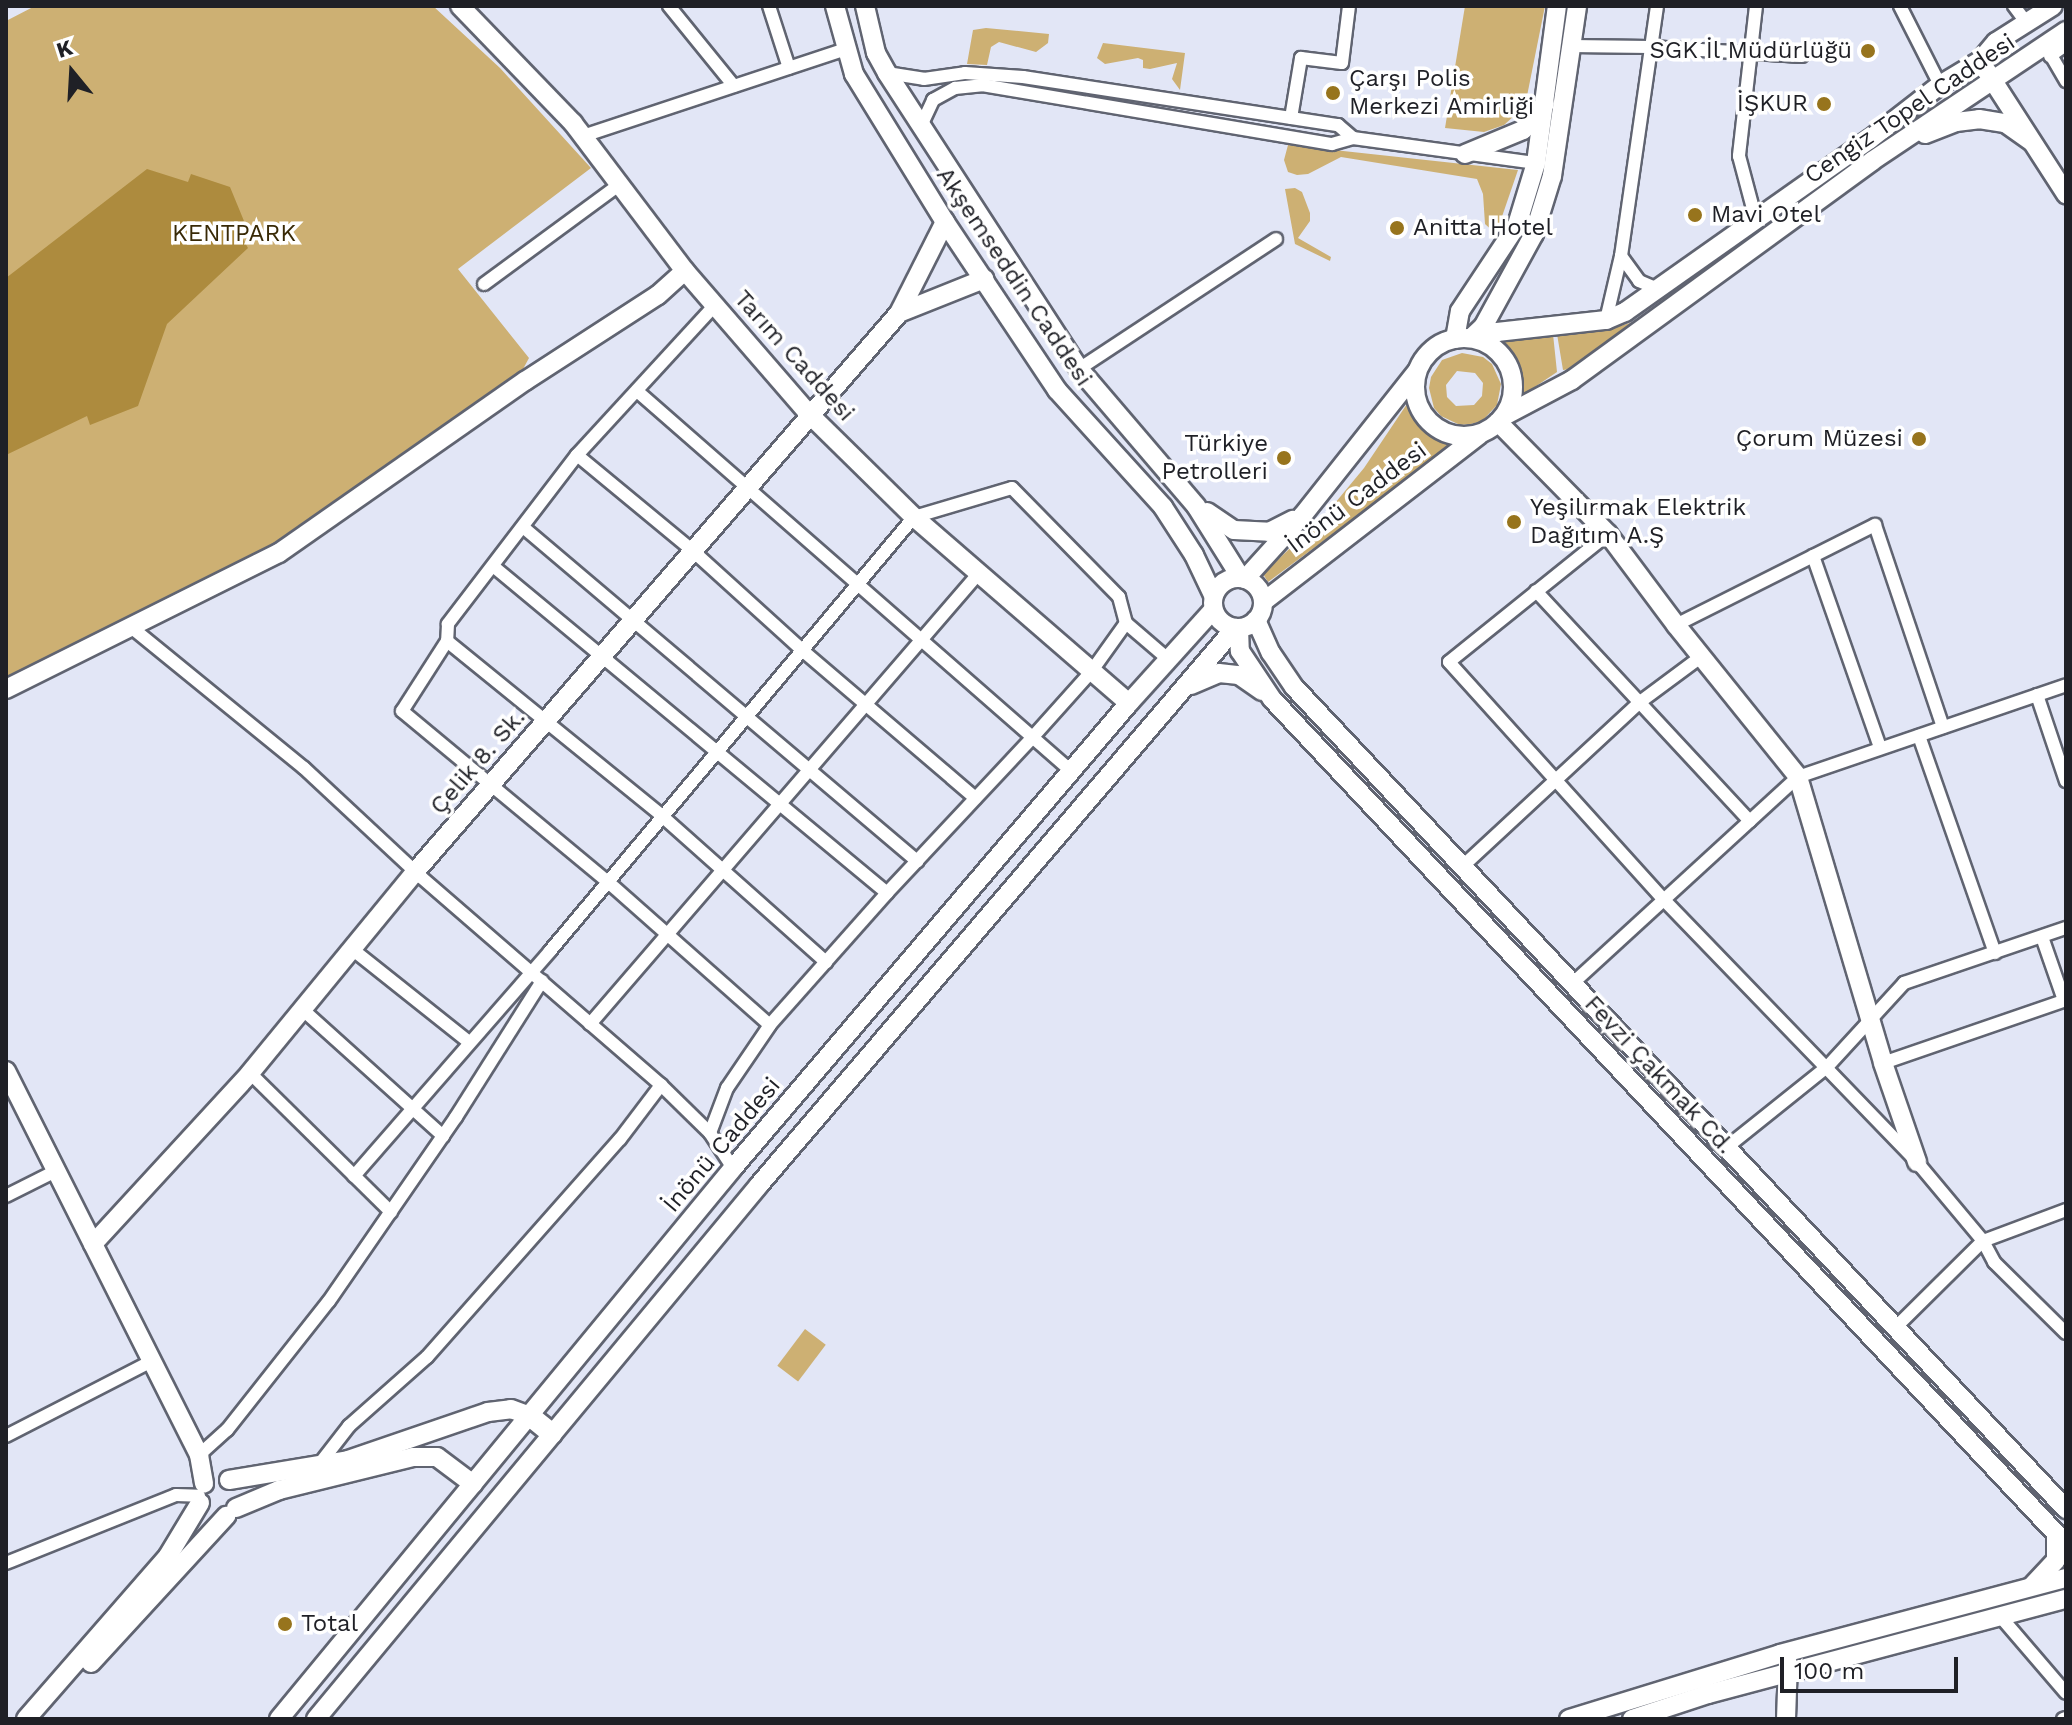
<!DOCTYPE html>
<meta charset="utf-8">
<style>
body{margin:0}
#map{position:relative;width:2072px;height:1725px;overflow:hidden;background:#e2e6f6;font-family:"Work Sans",sans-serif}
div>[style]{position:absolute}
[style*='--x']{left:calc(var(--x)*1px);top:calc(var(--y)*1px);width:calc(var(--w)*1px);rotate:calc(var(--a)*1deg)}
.green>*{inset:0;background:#cdb073;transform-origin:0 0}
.water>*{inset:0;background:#ad8b3e}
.roads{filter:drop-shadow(2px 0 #606471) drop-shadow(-2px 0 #606471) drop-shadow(0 2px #606471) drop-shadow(0 -2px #606471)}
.street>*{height:12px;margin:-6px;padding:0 6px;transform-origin:6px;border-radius:6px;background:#fff}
.secondary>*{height:18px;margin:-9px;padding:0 9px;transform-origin:9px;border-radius:9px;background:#fff}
.secondary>.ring{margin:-9px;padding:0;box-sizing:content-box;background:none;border:18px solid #fff;border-radius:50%}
.primary>*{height:20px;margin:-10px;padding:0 10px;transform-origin:10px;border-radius:10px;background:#fff}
.dots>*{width:22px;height:22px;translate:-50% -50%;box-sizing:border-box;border:4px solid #fff;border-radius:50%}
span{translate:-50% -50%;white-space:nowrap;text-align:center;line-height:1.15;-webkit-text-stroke:7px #fff;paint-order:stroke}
.poi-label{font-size:24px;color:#1f2026}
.right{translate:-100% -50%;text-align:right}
.left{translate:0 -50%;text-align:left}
.street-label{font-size:24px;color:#1f2026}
.park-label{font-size:24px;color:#382906}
.frame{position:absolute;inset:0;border:8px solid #1f2026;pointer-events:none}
.north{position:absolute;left:32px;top:32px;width:80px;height:80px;-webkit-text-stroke:6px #fff;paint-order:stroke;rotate:342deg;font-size:22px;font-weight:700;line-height:32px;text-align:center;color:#1f2026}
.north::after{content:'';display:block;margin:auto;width:28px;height:36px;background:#1f2026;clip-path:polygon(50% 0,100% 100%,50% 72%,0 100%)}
.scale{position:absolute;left:1780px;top:1657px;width:178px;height:36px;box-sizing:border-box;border:4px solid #1f2026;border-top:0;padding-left:10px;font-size:24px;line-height:28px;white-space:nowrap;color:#1f2026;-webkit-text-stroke:6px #fff;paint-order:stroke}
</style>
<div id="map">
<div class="green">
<i style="clip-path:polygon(35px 6px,433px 6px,500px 68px,591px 168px,458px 269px,529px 358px,516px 382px,263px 556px,6px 681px,6px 21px)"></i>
<i style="clip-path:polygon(1465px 6px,1545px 6px,1525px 106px,1504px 125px,1484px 132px,1445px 128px)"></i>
<i style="clip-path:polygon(986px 28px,1049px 34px,1048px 43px,1036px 52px,999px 42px,991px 47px,987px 65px,967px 64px,973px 30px)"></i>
<i style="clip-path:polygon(1103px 43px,1185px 53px,1180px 90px,1172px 79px,1177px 63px,1150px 69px,1143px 68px,1143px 60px,1138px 58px,1105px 64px,1097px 58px)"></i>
<i style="clip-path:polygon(1288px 145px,1518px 170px,1496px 234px,1485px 224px,1483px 194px,1477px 179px,1341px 157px,1308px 174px,1297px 175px,1288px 172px,1284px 160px)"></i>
<i style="clip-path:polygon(1295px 188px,1302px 192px,1310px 213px,1310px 221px,1298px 238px,1331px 257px,1330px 261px,1295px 244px,1285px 189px)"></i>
<i style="clip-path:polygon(1633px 322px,1634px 327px,1578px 368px,1563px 370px,1557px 334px,1604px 331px)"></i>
<i style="clip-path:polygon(1553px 334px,1557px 372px,1520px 397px,1516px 373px,1503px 340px)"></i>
<i style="clip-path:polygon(evenodd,1462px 353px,1483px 357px,1492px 364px,1501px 384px,1497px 405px,1482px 421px,1471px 424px,1460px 425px,1441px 416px,1434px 408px,1429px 388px,1431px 377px,1442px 360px,1462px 353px,1457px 371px,1475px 373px,1483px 383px,1482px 396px,1474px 405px,1456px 406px,1447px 397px,1446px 385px,1457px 371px)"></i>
<i style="clip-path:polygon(1411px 398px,1422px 419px,1436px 434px,1454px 444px,1268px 582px,1263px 574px,1326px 514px,1364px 468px)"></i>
<i style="left:805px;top:1329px;width:26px;height:46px;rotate:37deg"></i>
</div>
<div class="water">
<i style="clip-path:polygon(147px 169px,188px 182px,191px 174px,230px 187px,244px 221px,236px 227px,248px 248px,167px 324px,138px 406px,90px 425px,87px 416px,6px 455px,6px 278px)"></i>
</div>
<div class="roads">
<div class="street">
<i style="--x:669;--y:6;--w:103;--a:50.9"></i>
<i style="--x:769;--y:6;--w:65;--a:72.1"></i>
<i style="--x:1756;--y:6;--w:151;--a:96.5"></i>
<i style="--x:1739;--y:156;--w:66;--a:75.1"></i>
<i style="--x:1900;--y:6;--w:89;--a:63.1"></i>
<i style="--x:2014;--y:6;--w:21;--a:53"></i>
<i style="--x:2045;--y:45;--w:42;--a:59.7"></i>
<i style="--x:1571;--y:46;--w:79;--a:0.7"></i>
<i style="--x:1650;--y:47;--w:152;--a:3.4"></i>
<i style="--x:2050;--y:56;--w:19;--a:-35"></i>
<i style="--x:887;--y:73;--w:37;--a:9"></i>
<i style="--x:924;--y:79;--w:41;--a:-8.3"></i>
<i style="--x:965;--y:73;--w:58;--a:3.9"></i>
<i style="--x:1023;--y:77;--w:319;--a:8.7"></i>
<i style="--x:1338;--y:125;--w:20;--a:41"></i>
<i style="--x:1291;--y:118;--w:61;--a:-80.5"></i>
<i style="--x:1301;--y:58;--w:41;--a:7"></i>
<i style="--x:1342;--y:63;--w:57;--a:-83"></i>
<i style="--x:921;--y:126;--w:29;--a:-65"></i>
<i style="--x:933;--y:100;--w:25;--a:-29"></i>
<i style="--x:955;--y:88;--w:27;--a:-6"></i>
<i style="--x:982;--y:85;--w:355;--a:9.6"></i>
<i style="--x:1332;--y:144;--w:22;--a:-16"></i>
<i style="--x:1353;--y:138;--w:185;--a:7.8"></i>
<i style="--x:583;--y:136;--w:277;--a:-18.3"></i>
<i style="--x:1621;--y:256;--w:31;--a:54"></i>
<i style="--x:1639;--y:281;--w:23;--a:23"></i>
<i style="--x:484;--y:284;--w:169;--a:-36.3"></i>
<i style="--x:715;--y:305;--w:204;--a:132.6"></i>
<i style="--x:577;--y:455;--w:213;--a:127.4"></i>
<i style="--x:448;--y:624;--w:17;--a:93"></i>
<i style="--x:447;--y:641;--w:83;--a:122.7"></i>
<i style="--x:402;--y:711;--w:266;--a:39.7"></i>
<i style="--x:607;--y:881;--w:217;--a:41.5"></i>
<i style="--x:1606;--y:320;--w:66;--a:-76.8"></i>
<i style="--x:1621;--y:256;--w:253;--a:-81.8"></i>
<i style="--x:1079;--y:369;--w:236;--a:-33.4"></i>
<i style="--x:637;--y:391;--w:577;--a:41.2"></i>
<i style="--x:577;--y:455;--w:151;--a:39.6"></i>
<i style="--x:693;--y:551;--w:147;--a:42.2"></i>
<i style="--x:802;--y:650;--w:228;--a:40.5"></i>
<i style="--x:523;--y:527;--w:517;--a:40.29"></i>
<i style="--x:1608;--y:534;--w:204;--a:141.2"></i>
<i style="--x:1449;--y:662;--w:324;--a:47.9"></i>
<i style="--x:1666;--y:902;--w:361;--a:46"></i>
<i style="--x:1917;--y:1162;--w:103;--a:50.1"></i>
<i style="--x:1983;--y:1241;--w:24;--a:62"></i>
<i style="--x:1994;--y:1262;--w:101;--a:44.6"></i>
<i style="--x:1813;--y:556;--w:202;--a:70.7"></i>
<i style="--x:493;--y:566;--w:512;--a:39.69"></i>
<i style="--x:1536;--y:591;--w:314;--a:47.1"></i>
<i style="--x:1126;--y:623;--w:55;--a:40.6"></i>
<i style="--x:1676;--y:625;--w:223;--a:-26.7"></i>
<i style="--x:1875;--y:525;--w:213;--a:71.4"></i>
<i style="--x:131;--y:627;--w:223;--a:39.2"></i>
<i style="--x:304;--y:768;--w:160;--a:43"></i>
<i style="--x:421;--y:877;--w:318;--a:40.9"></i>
<i style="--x:661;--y:1085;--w:69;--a:44.4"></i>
<i style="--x:710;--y:1133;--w:42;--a:56.7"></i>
<i style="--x:447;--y:641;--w:277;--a:39.1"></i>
<i style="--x:662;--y:816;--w:220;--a:41.7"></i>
<i style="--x:2037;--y:695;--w:91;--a:71.4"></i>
<i style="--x:1919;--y:736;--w:230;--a:70.7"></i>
<i style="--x:1464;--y:865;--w:240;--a:-42.8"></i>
<i style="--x:1640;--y:702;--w:77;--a:-36.6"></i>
<i style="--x:2042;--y:937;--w:67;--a:70.8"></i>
<i style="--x:352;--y:949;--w:149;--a:38.5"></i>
<i style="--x:1574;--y:982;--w:304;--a:-42.5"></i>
<i style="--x:1798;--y:777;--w:283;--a:-18.9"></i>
<i style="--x:302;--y:1009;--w:190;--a:42"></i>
<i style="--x:590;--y:1024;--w:596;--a:-49.22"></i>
<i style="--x:1883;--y:1063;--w:194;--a:-19"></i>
<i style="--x:250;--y:1073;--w:198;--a:44.6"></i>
<i style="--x:1727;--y:1147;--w:129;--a:-38.7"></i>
<i style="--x:1828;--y:1066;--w:113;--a:-47.5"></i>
<i style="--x:1904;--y:983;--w:171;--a:-18.8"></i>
<i style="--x:354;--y:1176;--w:298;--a:-48.9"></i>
<i style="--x:550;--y:951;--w:566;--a:-50.01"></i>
<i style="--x:914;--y:517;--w:102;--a:-16.5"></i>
<i style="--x:1012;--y:488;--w:153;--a:45.5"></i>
<i style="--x:1119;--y:597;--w:27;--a:75"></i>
<i style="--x:1126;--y:623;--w:60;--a:125.5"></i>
<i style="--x:1091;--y:672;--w:89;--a:131.8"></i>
<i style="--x:1032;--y:738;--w:212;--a:133.1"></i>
<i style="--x:887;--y:893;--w:176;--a:131.6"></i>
<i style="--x:770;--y:1025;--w:76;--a:124.3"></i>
<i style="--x:727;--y:1088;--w:48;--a:110.7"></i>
<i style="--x:6;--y:1196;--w:56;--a:-26.6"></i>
<i style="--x:1895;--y:1328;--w:124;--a:-44.7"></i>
<i style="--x:1983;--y:1241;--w:89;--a:-20.5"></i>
<i style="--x:6;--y:1436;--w:164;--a:-27.2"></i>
<i style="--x:199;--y:1455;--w:38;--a:-42"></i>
<i style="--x:227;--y:1430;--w:164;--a:-51.7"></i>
<i style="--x:329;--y:1301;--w:224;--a:-55.4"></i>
<i style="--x:456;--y:1117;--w:161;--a:-57.7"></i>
<i style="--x:318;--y:1466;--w:51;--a:-52.2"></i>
<i style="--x:349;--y:1426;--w:104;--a:-41.5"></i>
<i style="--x:427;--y:1357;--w:291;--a:-48.5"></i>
<i style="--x:620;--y:1139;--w:68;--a:-52.8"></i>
<i style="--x:6;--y:1563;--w:183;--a:-21.8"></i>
<i style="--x:176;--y:1495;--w:23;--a:2"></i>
<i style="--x:2000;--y:1616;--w:101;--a:49.4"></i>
<i style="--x:2063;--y:1719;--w:3;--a:-18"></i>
</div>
<div class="secondary">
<i style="--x:460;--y:6;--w:163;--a:46"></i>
<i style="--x:573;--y:123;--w:186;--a:52.9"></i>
<i style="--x:685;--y:271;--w:186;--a:49.1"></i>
<i style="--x:807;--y:412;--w:150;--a:44.5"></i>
<i style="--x:914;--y:517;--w:284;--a:40.9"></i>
<i style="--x:835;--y:6;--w:71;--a:74.4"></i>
<i style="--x:854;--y:74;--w:174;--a:58.4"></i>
<i style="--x:945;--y:222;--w:202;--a:56.3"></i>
<i style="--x:1057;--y:390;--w:158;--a:47.8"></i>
<i style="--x:1163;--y:507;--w:57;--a:57.1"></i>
<i style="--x:1194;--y:555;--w:44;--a:64.6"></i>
<i style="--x:865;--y:6;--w:48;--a:76.8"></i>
<i style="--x:876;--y:53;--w:23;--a:61"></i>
<i style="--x:887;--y:73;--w:353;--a:57"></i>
<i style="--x:1079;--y:369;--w:180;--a:49.5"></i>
<i style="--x:1196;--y:506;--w:85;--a:58"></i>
<i style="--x:1986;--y:70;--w:148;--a:57.2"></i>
<i style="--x:1925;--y:134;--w:33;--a:-21"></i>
<i style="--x:1956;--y:122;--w:23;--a:-7"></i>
<i style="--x:1979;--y:119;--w:26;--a:9"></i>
<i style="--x:2005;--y:123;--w:32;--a:35"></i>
<i style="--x:1465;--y:154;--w:63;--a:-22.5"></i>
<i style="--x:1523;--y:130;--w:34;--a:-50"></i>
<i style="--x:899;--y:313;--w:92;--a:-21.8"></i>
<i style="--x:1471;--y:338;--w:16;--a:-43"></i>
<i style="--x:1483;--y:327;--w:106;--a:-61.3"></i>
<i style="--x:1534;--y:234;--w:61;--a:-72.8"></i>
<i style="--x:1552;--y:176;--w:172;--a:-81.6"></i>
<i class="ring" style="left:1415px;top:338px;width:80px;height:80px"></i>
<i style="--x:1455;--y:339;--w:28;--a:-80"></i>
<i style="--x:1460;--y:311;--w:103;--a:-56.5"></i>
<i style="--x:1517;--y:225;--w:65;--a:-73"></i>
<i style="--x:1536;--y:163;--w:158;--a:-82.4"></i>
<i style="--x:1480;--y:340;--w:19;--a:-25"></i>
<i style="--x:1497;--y:332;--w:110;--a:-6.3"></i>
<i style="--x:1606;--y:320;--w:21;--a:-23"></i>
<i style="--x:1625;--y:312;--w:299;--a:-35.2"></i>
<i style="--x:1869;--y:140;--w:90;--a:-37.8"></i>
<i style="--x:1940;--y:85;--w:47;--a:-31"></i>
<i style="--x:1980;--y:61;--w:25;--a:-50"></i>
<i style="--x:1996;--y:42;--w:67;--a:-32.3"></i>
<i style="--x:1504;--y:416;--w:77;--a:-27.9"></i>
<i style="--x:1572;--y:380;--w:371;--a:-36.1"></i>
<i style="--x:1872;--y:161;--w:234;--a:-33.8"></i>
<i style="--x:1498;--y:422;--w:157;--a:45.5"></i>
<i style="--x:1608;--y:534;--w:114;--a:53.2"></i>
<i style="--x:1676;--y:625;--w:195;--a:51.2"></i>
<i style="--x:1798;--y:777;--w:298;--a:73.4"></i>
<i style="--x:1883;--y:1063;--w:105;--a:71"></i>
<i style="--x:1207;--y:512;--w:32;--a:34"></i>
<i style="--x:1234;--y:530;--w:35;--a:3"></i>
<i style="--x:1269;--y:532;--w:27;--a:-27"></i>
<i class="ring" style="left:1213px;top:578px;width:32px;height:32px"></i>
<i style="--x:1245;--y:579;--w:86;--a:-47.8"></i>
<i style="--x:1303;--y:515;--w:184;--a:-51.6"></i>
<i style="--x:1263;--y:602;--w:273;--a:-37.7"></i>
<i style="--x:1256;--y:620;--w:36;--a:66"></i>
<i style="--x:1271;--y:653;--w:41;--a:55.9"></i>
<i style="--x:1294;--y:687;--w:1128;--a:46.8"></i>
<i style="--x:1239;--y:628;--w:23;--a:88"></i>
<i style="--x:1240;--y:651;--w:58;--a:56.3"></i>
<i style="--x:1272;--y:699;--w:1160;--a:46.78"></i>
<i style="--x:1191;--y:685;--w:30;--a:-23"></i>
<i style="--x:1219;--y:673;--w:20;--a:6"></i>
<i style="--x:1239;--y:675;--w:28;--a:35"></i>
<i style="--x:6;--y:689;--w:305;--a:-26.5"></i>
<i style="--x:279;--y:553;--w:300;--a:-35"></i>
<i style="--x:525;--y:381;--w:158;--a:-32.9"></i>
<i style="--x:658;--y:295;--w:36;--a:-42"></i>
<i style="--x:6;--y:1071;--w:430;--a:63.3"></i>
<i style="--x:199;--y:1455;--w:29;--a:80"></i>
<i style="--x:93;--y:1244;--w:232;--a:-47.4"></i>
<i style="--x:250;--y:1073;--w:260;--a:-50.6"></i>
<i style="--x:415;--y:872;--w:739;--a:-49.11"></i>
<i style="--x:899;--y:313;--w:102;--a:-63.2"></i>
<i style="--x:229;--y:1480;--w:121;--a:-9.5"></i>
<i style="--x:348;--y:1460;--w:148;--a:-18.9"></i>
<i style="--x:488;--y:1412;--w:23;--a:-7"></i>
<i style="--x:511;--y:1409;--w:20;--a:20"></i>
<i style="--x:236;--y:1508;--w:47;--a:-22.7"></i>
<i style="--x:279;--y:1490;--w:138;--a:-13.8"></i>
<i style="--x:413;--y:1457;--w:24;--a:0"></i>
<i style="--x:437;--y:1457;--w:45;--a:36.9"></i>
<i style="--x:2032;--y:1586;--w:35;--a:-47"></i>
<i style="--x:2056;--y:1560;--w:25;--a:-90"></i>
<i style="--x:91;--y:1663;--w:200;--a:-47.4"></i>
<i style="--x:26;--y:1719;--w:216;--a:-48.9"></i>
<i style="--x:168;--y:1556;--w:62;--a:-58.9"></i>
<i style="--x:279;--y:1719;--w:714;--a:-50.51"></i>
<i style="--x:733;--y:1168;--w:611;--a:-49.58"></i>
<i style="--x:1129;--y:703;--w:125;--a:-47.9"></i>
<i style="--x:316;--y:1719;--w:694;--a:-50.32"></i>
<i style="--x:759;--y:1185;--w:733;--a:-49.48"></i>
<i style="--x:1569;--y:1719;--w:221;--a:-17.1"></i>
<i style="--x:1780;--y:1654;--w:296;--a:-14.9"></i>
<i style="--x:1632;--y:1719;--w:80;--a:-18.2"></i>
<i style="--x:1708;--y:1694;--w:370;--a:-14.9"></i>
<i style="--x:1786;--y:1719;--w:56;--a:-88"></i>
</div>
<div class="primary">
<i style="--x:530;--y:1416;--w:28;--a:39"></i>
</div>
</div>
<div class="dots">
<i style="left:1868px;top:51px;background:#97741d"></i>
<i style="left:1333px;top:93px;background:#97741d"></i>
<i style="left:1824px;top:104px;background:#97741d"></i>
<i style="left:1695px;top:215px;background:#97741d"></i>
<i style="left:1397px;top:228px;background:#97741d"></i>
<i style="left:1919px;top:439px;background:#97741d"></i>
<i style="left:1284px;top:458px;background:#97741d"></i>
<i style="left:1514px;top:522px;background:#97741d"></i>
<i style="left:285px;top:1624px;background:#97741d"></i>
</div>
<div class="poi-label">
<span class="right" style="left:1852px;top:51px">SGK İl Müdürlüğü</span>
<span class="left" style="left:1349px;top:93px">Çarşı Polis<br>Merkezi Amirliği</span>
<span class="right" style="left:1808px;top:104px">İŞKUR</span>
<span class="left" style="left:1711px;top:215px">Mavi Otel</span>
<span class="left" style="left:1413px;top:228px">Anitta Hotel</span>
<span class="right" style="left:1903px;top:439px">Çorum Müzesi</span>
<span class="right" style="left:1268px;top:458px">Türkiye<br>Petrolleri</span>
<span class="left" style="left:1530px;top:522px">Yeşilırmak Elektrik<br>Dağıtım A.Ş</span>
<span class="left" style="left:301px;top:1624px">Total</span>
</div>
<div class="street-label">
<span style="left:1910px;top:109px;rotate:-34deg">Cengiz Topel Caddesi</span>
<span style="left:1014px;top:277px;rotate:56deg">Akşemseddin Caddesi</span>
<span style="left:794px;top:356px;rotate:48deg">Tarım Caddesi</span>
<span style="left:1357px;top:498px;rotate:-37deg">İnönü Caddesi</span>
<span style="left:478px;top:762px;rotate:-49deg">Çelik 8. Sk.</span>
<span style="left:1659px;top:1075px;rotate:47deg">Fevzi Çakmak Cd.</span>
<span style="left:722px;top:1145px;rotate:-50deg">İnönü Caddesi</span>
</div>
<div class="park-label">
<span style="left:234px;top:234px">KENTPARK</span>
</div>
<div class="frame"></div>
<div class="north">K</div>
<div class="scale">100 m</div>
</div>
